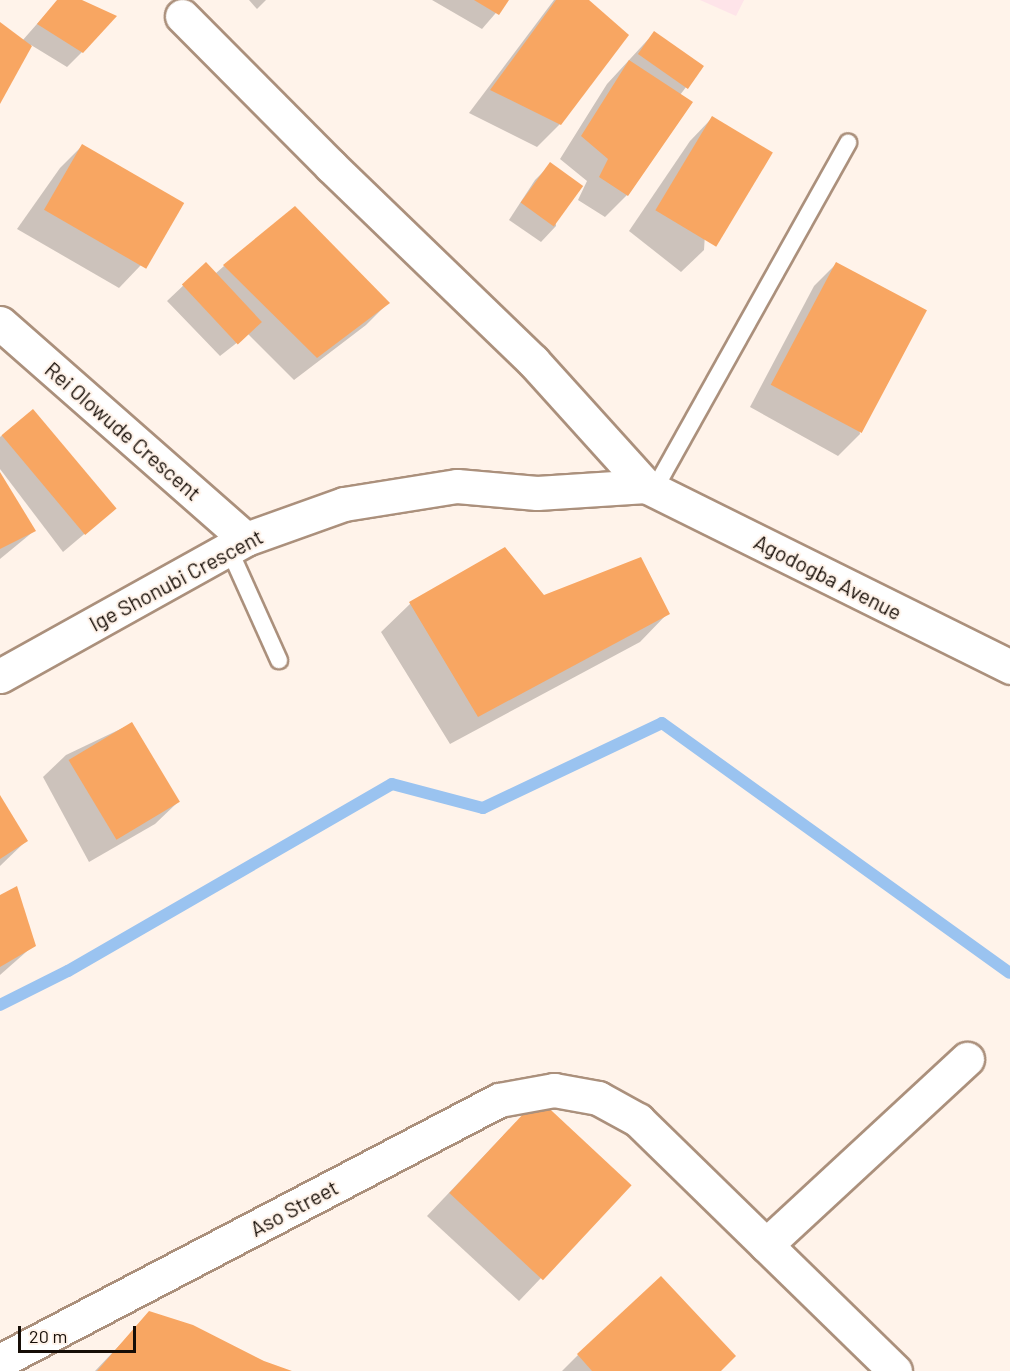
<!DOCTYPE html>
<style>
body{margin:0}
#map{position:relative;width:1010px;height:1371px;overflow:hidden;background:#fff3ea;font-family:Barlow,sans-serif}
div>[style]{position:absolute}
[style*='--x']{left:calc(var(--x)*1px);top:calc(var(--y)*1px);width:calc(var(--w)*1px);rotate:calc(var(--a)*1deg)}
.commercial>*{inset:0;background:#fee4e9}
.shadow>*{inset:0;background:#0003}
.stream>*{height:12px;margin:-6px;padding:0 6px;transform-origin:6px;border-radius:6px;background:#9ac3f0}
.building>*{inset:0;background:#f8a662;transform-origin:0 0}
.roads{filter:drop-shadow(2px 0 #ab907c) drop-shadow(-2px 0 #ab907c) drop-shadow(0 2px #ab907c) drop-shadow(0 -2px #ab907c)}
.lane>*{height:16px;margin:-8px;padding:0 8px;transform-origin:8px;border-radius:8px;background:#fff}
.street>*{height:33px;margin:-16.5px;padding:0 16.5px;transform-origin:16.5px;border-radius:16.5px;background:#fff}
span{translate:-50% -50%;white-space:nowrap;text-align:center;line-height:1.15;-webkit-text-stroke:4.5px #fff3ea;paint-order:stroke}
.street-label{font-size:21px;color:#160d06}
.scale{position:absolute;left:18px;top:1326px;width:118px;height:27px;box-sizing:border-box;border:3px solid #160d06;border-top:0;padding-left:8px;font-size:18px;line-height:21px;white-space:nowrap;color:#160d06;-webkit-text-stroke:4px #fff3ea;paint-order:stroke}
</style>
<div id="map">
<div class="commercial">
<i style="clip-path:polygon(700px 0,744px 0,736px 16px)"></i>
</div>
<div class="shadow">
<i style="clip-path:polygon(58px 0,79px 0,82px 52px,67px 67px,31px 45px,0 101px,0 24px,22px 41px)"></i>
<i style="clip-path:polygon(249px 0,266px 0,257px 9px)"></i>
<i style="clip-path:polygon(432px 0,507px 0,482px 29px)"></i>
<i style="clip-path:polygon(554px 0,587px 0,627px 35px,560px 124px,537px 147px,469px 113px)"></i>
<i style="clip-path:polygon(654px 33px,702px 66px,680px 95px,627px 195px,605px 217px,578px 200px,587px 181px,560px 159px,607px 84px)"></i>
<i style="clip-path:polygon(712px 118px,704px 250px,681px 272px,629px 231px,690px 141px)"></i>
<i style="clip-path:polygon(83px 145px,141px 265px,119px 288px,17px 229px,60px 168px)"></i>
<i style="clip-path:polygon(551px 164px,556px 226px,541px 242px,509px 220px,535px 180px)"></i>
<i style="clip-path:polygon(206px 264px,215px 274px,224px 266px,388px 303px,366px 325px,294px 380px,248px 334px,220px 356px,167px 301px)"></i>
<i style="clip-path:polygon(836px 264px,860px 434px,838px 456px,750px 407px,814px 286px)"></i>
<i style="clip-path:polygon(33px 411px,115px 508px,63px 552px,0 469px,0 437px)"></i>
<i style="clip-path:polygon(0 475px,34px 531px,0 559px)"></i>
<i style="clip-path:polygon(504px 549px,543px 596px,668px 613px,640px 642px,450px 744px,381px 632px,410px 604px)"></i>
<i style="clip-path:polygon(131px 724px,178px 802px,155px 824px,89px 862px,43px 777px,66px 755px)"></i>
<i style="clip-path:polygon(0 798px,26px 841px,0 866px)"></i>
<i style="clip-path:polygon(0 896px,34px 945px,0 975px)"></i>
<i style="clip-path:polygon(516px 1122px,630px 1185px,519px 1301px,427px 1216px)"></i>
<i style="clip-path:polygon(661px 1278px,720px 1371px,562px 1371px,578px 1355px)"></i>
<i style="clip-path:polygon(150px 1313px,263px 1363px,289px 1371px,95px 1371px)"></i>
</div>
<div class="stream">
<i style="--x:0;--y:1005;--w:76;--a:-26.6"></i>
<i style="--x:68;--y:971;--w:374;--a:-30"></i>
<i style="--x:392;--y:784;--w:94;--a:14.8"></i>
<i style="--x:483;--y:808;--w:198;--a:-25.4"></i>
<i style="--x:662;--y:723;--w:428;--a:35.7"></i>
</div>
<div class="building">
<i style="clip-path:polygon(57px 0,82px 0,117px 16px,83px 53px,37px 24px)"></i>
<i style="clip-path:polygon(474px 0,509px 0,499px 15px)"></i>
<i style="clip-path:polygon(556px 0,589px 0,629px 35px,561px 125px,490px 90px)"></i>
<i style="clip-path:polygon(0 22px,32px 46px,0 104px)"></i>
<i style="left:654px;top:31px;width:61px;height:28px;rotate:35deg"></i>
<i style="clip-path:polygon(629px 60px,693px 102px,628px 196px,599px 177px,608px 159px,581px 136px)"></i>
<i style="left:712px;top:116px;width:71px;height:110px;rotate:31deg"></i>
<i style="left:82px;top:144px;width:118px;height:76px;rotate:30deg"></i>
<i style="left:550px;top:162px;width:41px;height:50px;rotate:36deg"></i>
<i style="clip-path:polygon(295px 206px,390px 303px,317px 358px,223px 265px)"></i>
<i style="left:206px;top:262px;width:82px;height:33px;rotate:47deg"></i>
<i style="left:836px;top:262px;width:103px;height:139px;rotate:28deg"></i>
<i style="left:33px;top:409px;width:130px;height:41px;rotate:50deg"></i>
<i style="clip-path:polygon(0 472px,36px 531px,0 549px)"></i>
<i style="clip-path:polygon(505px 547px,544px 595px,641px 557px,670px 614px,478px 717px,409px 602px)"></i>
<i style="left:132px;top:722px;width:93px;height:74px;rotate:59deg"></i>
<i style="clip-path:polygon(0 795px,28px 841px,0 859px)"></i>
<i style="clip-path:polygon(17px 886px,36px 946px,0 967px,0 895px)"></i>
<i style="left:538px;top:1098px;width:128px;height:130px;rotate:43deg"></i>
<i style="clip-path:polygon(661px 1276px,736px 1356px,721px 1371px,592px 1371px,577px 1354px)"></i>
<i style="clip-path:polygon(149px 1311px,193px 1325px,264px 1361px,292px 1371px,97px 1371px)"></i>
</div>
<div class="roads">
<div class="lane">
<i style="--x:654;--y:490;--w:398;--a:-60.8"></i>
<i style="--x:229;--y:549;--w:122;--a:65.8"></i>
</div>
<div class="street">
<i style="--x:182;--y:16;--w:211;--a:45.2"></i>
<i style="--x:331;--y:166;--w:281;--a:44"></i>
<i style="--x:533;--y:361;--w:169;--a:47.9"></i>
<i style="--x:646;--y:486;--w:407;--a:26.4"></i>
<i style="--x:0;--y:323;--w:327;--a:41.3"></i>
<i style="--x:0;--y:676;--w:282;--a:-29.1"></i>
<i style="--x:246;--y:539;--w:104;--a:-19.7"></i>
<i style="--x:344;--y:504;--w:114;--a:-9.1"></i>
<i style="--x:457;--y:486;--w:80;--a:5"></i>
<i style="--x:537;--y:493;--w:109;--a:-3.7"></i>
<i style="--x:766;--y:1245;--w:274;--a:-42.8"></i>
<i style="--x:0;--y:1361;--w:563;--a:-27.61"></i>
<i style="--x:499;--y:1100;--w:56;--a:-10.3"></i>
<i style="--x:554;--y:1090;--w:45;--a:10.3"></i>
<i style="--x:598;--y:1098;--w:46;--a:28.8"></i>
<i style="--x:638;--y:1120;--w:359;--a:44.3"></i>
</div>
</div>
<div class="street-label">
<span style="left:123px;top:431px;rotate:41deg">Rei Olowude Crescent</span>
<span style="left:828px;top:577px;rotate:27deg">Agodogba Avenue</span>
<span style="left:176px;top:580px;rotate:-28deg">Ige Shonubi Crescent</span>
<span style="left:294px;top:1208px;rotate:-28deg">Aso Street</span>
</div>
<div class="scale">20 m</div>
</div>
